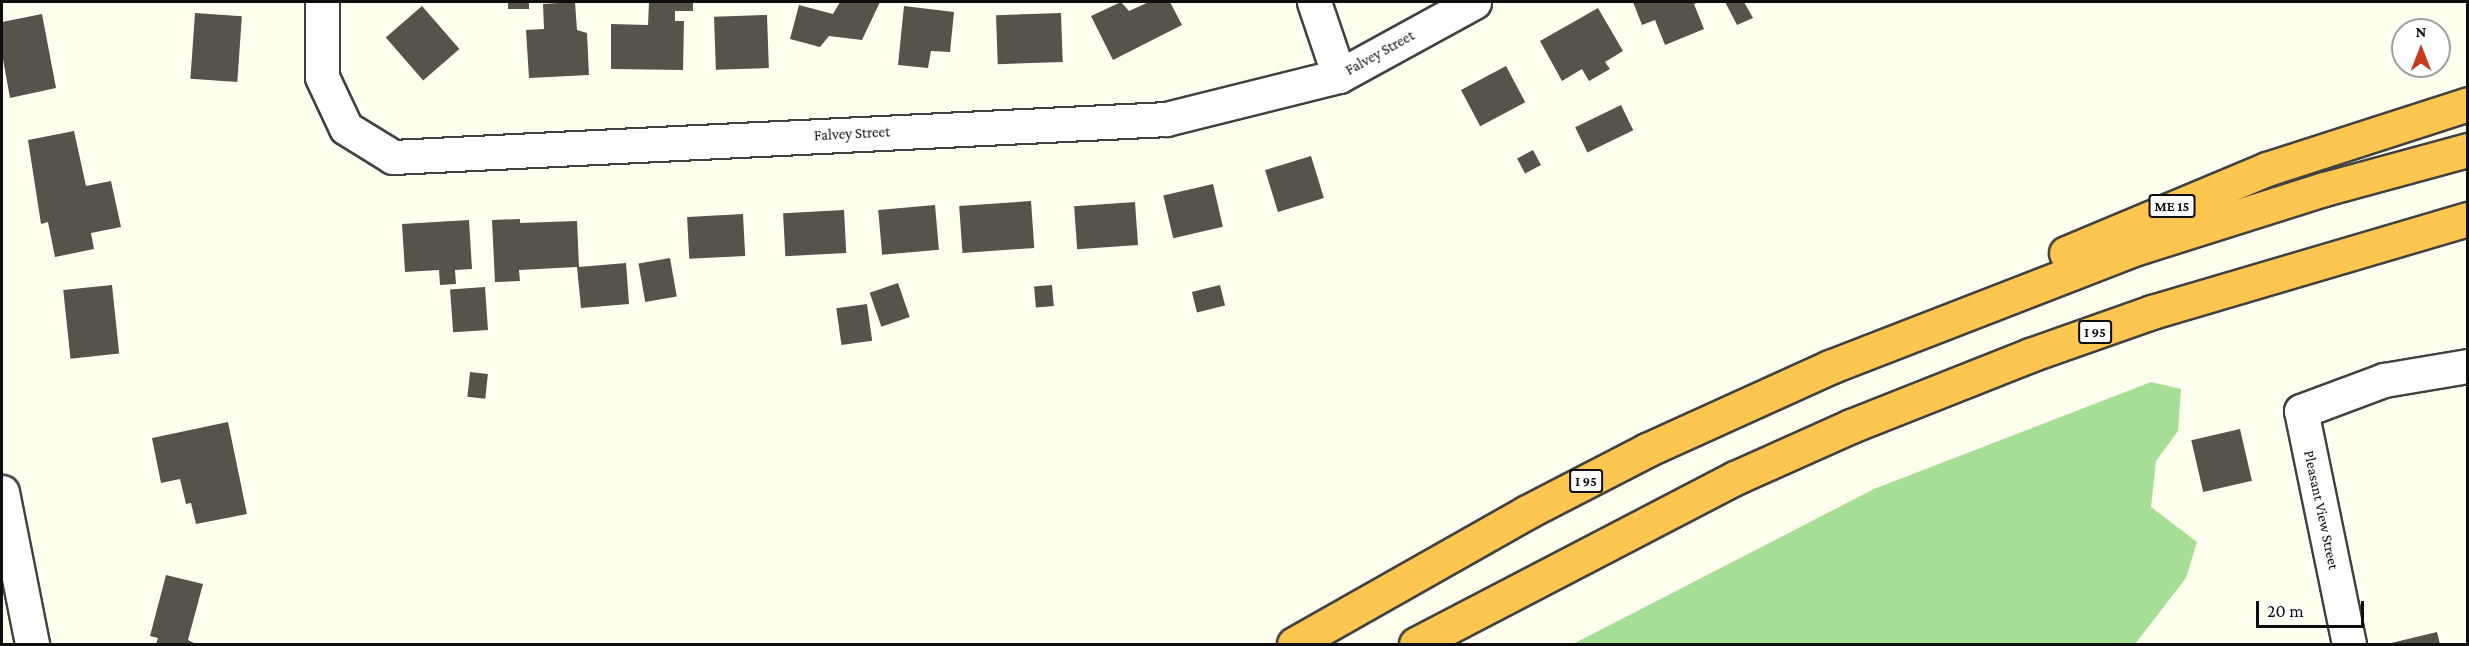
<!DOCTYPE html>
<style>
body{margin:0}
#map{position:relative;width:2469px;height:646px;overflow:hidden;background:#ffffef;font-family:"Crimson Pro",serif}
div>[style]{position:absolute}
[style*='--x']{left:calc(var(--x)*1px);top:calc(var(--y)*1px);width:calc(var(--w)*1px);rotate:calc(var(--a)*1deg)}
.forest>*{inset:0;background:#a5de94}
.building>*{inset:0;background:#57524a;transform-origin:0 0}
.roads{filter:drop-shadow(2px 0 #414141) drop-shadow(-2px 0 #414141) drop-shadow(0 2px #414141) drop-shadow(0 -2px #414141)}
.street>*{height:33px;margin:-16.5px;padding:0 16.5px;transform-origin:16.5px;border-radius:16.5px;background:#fff}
.highway>*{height:33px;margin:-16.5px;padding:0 16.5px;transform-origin:16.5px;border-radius:16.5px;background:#fcc650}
span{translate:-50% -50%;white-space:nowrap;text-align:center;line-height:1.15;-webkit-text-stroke:6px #fff;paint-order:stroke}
.shield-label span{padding:2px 4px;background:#fff;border:2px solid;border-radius:4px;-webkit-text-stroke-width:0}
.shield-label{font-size:14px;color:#0e0e0e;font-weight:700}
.street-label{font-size:15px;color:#0e0e0e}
.frame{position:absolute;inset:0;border:3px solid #0e0e0e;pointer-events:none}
.north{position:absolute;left:2391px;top:18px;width:60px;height:60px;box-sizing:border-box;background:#fff;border:2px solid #9f9f9f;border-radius:50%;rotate:0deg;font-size:16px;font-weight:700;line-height:24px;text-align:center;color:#0e0e0e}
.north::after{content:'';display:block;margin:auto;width:21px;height:27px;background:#c63c1e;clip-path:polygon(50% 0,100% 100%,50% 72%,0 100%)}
.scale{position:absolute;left:2256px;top:601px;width:108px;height:27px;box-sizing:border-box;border:3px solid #0e0e0e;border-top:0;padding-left:8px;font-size:18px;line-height:21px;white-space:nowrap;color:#0e0e0e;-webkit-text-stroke:4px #fff;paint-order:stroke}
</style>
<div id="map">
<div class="forest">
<i style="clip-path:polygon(2151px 382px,2181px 389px,2178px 431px,2156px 461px,2151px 507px,2197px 542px,2186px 578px,2135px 644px,1573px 644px,1874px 489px)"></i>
</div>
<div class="building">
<i style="left:508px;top:2px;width:21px;height:7px"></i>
<i style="clip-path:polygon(575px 2px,577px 30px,587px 33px,589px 75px,529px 78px,526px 30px,544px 29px,543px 4px)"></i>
<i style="clip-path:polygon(649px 2px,693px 2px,693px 11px,675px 11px,675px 21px,684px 21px,683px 70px,611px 69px,611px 24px,648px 25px)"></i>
<i style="clip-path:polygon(840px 2px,880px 2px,862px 40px,829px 36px,820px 47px,790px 39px,799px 5px,833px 14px)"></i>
<i style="clip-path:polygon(1121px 2px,1129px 11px,1149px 2px,1170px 2px,1182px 25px,1113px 60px,1091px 16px)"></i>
<i style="clip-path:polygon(1633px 2px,1700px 2px,1694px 4px,1704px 29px,1665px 45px,1655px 20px,1642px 25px)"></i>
<i style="clip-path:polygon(1725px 2px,1744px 2px,1753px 18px,1737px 25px)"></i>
<i style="left:422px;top:6px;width:57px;height:48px;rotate:49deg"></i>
<i style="clip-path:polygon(904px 6px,954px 12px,950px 52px,931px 51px,928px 68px,898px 65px)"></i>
<i style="clip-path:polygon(1598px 8px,1623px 51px,1605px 62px,1610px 69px,1589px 81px,1582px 69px,1562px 81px,1540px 41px)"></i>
<i style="left:195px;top:13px;width:47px;height:66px;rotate:4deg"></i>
<i style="left:1061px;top:13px;width:49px;height:65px;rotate:88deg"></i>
<i style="clip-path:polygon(42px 14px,56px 88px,10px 98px,2px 54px,2px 22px)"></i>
<i style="left:767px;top:15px;width:53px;height:53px;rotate:88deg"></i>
<i style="left:1506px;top:66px;width:41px;height:51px;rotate:62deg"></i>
<i style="left:1621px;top:105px;width:28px;height:51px;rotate:64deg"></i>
<i style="clip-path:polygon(74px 131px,86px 186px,111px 181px,121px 227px,91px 233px,94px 249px,55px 257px,48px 222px,41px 224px,28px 140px)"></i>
<i style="left:1533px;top:150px;width:17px;height:18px;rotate:62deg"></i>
<i style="left:1311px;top:156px;width:44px;height:48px;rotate:73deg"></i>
<i style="left:1213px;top:184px;width:44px;height:51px;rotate:77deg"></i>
<i style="left:1031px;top:201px;width:47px;height:72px;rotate:86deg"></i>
<i style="left:1135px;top:202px;width:43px;height:61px;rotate:86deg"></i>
<i style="left:935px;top:205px;width:45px;height:57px;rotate:85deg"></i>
<i style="left:844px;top:210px;width:43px;height:61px;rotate:87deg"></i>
<i style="left:743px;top:214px;width:42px;height:56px;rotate:87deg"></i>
<i style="clip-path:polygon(520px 219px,520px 223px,577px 221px,579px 267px,626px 263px,629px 304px,581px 308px,577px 267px,519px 270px,520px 281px,495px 282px,492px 220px)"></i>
<i style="clip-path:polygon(469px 220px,472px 269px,455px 270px,456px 284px,440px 285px,439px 270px,405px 272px,402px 224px)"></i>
<i style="left:670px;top:258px;width:39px;height:32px;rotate:80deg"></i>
<i style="left:898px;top:283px;width:36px;height:30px;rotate:71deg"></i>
<i style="left:112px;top:285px;width:69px;height:49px;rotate:84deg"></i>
<i style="left:1052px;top:285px;width:21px;height:18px;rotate:85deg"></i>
<i style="left:1220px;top:285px;width:21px;height:29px;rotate:76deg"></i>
<i style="left:485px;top:287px;width:43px;height:35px;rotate:86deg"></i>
<i style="left:867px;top:304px;width:37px;height:31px;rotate:82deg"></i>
<i style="left:470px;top:372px;width:18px;height:25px;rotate:6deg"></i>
<i style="clip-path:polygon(228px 422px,247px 514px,196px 524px,191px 503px,186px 504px,180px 479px,161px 483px,152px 438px)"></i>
<i style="left:2240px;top:429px;width:53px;height:50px;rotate:77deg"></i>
<i style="clip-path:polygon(166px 575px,203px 584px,188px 640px,196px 644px,156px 644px,158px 638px,150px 636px)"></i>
<i style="clip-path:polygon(2437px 632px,2440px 644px,2387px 644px)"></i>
</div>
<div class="roads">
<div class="street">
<i style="--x:322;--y:2;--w:75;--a:90"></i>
<i style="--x:322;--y:77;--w:56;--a:64.8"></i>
<i style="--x:346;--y:128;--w:55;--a:31.7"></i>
<i style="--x:393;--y:157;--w:774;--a:-2.81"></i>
<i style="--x:1166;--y:119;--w:178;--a:-14"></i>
<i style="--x:1339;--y:76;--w:154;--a:-28.7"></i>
<i style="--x:1314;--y:2;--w:78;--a:71.3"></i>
<i style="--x:2;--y:492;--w:155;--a:78.8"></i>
<i style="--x:2349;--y:644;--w:238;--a:-101.6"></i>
<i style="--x:2301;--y:411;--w:89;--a:-20.5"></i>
<i style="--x:2384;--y:380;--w:85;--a:-9.5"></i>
</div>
<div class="highway">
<i style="--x:2066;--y:253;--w:218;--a:-22.7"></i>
<i style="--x:2267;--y:169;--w:211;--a:-17.9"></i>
<i style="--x:1294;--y:644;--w:268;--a:-29.5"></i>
<i style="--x:1527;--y:512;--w:135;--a:-27.3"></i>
<i style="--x:1647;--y:450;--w:201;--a:-24.4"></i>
<i style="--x:1830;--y:367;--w:332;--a:-21.2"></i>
<i style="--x:2140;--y:247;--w:193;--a:-17.5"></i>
<i style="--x:2324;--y:189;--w:149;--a:-15.2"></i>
<i style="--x:1416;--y:644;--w:360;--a:-27.5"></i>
<i style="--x:1735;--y:478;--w:127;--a:-24.1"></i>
<i style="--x:1851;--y:426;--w:193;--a:-21.6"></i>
<i style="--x:2030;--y:355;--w:129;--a:-19.4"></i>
<i style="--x:2152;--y:312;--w:329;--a:-16.4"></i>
</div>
</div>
<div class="shield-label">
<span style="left:2172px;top:206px">ME 15</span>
<span style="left:2095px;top:332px">I 95</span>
<span style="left:1586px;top:481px">I 95</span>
</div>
<div class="street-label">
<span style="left:1380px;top:53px;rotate:-29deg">Falvey Street</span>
<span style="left:852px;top:134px;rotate:-3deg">Falvey Street</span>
<span style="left:2321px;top:510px;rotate:78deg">Pleasant View Street</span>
</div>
<div class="frame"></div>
<div class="north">N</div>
<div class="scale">20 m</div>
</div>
